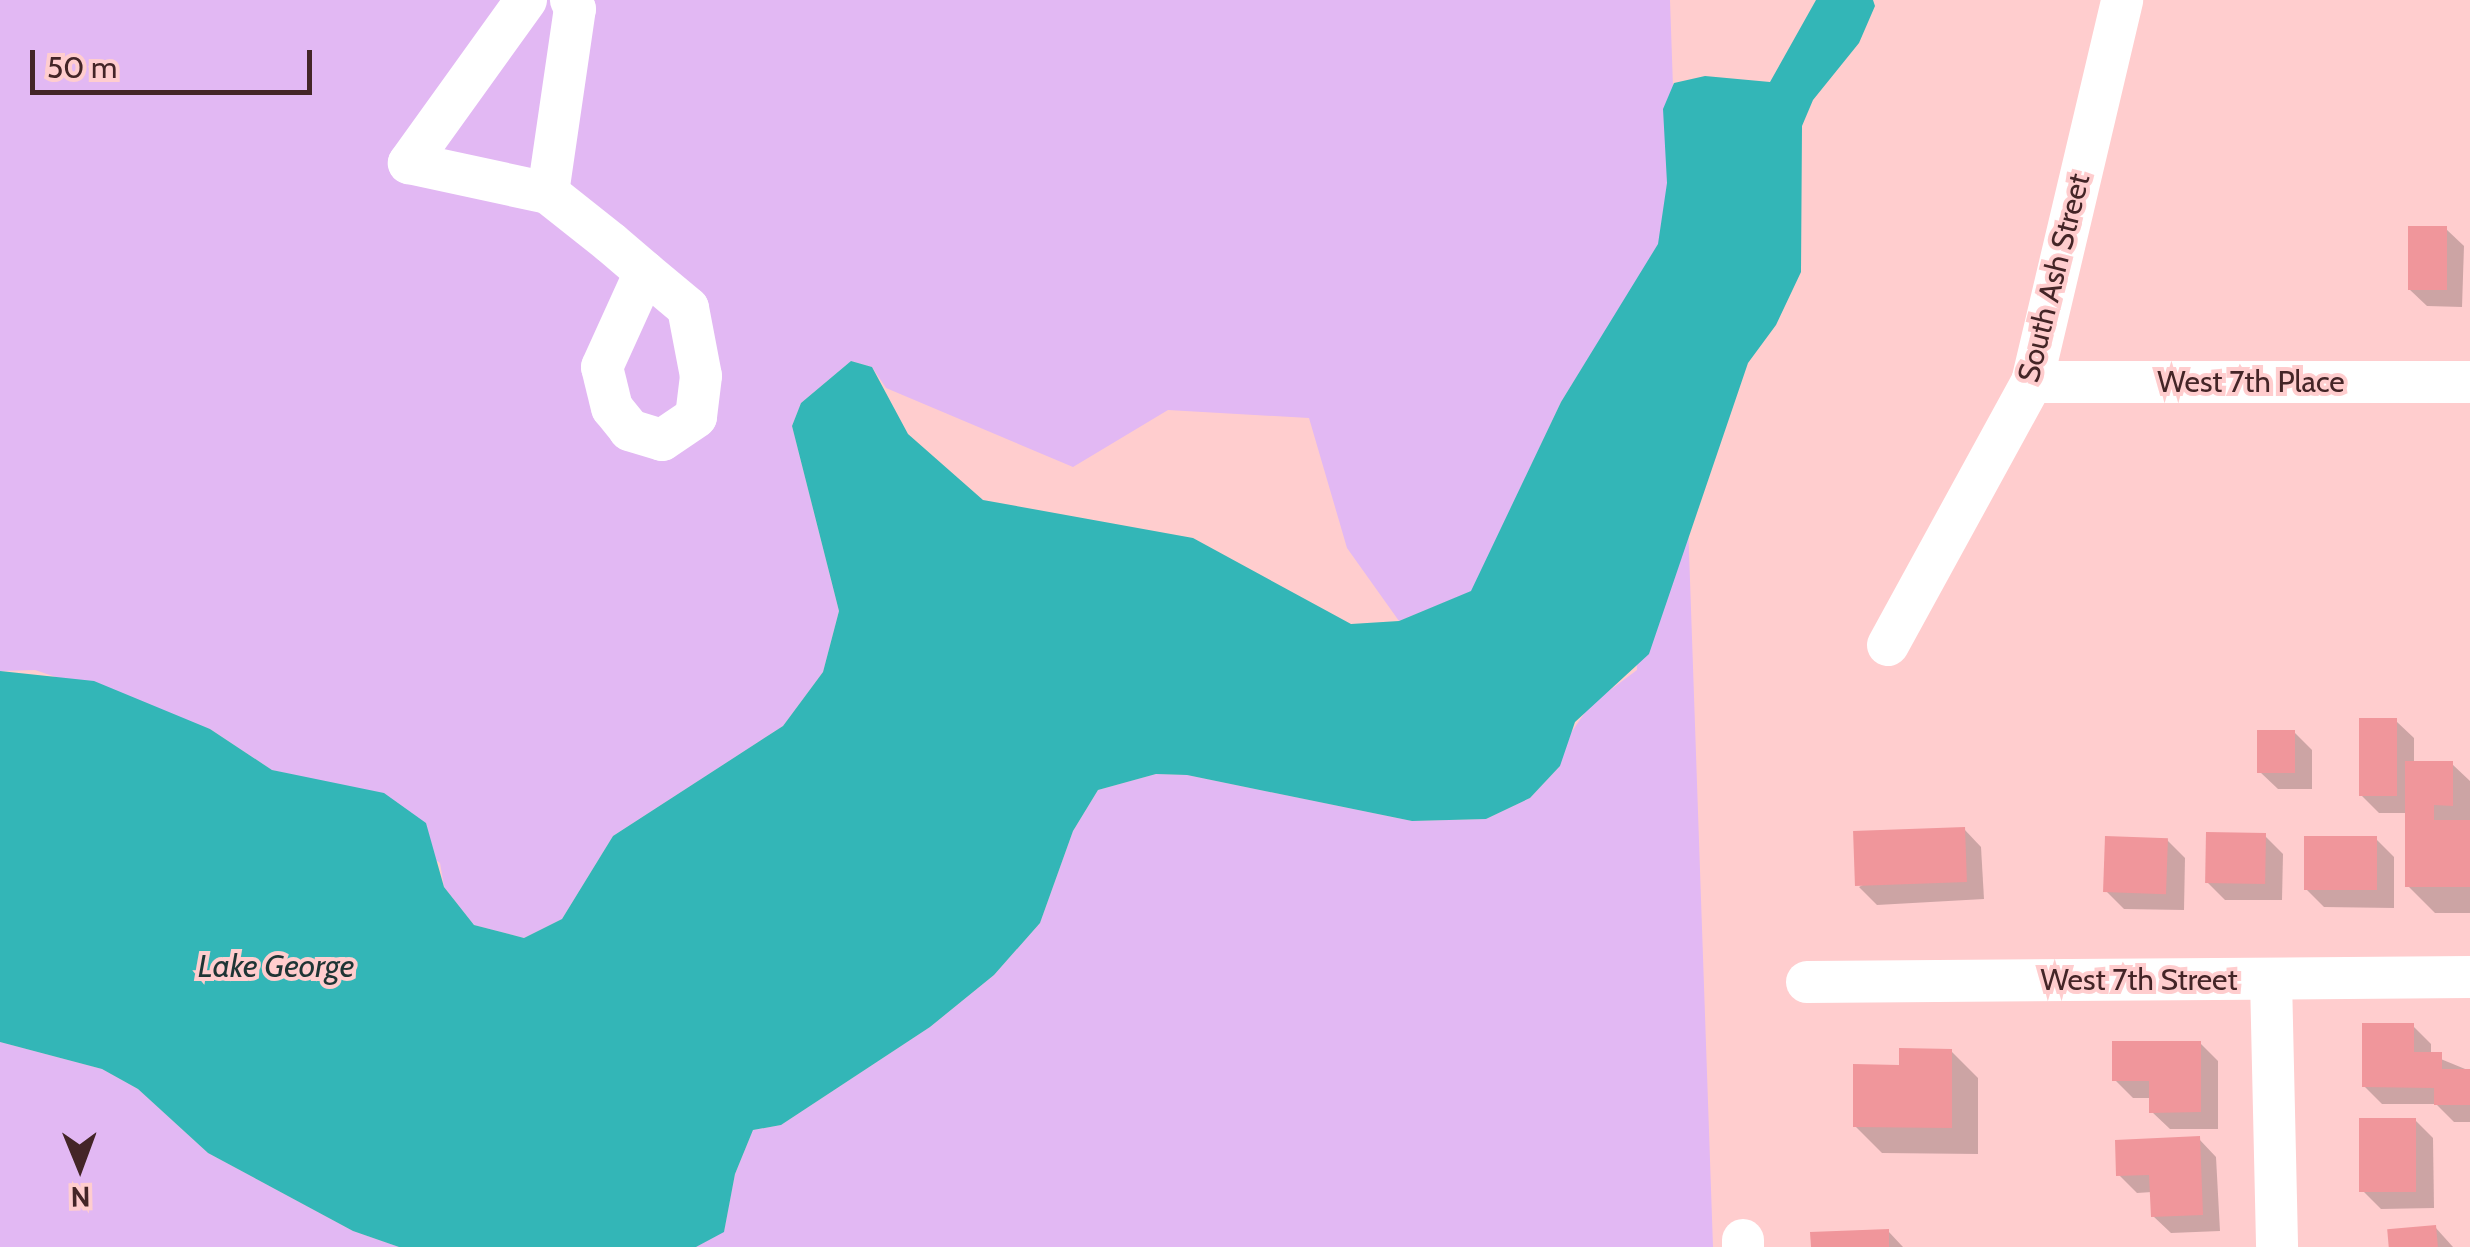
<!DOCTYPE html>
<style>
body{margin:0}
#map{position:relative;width:2470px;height:1247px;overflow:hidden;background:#ffcdce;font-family:Cabin,sans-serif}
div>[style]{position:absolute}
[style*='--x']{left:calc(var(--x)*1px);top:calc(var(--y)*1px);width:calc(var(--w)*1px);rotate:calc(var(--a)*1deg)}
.green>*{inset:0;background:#e2b8f3}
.water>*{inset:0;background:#33b6b7}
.shadow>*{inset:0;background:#0003}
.building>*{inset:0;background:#f0969b;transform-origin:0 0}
.minor>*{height:42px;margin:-21px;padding:0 21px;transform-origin:21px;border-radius:21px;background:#fff}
span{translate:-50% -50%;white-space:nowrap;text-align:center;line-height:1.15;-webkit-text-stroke:8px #ffcdce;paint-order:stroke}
.street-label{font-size:30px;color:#442527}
.water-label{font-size:32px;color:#1e3434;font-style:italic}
.north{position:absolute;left:30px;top:1117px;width:100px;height:100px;-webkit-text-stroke:8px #ffcdce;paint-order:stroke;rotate:179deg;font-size:28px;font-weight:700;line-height:40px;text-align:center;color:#442527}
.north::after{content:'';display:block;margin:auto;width:35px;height:45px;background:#442527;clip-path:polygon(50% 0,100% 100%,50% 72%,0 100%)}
.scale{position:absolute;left:30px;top:50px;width:282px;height:45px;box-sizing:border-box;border:5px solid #442527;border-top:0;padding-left:12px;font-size:30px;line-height:35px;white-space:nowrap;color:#442527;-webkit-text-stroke:8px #ffcdce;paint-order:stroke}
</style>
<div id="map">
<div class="green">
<i style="clip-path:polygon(0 0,1670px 0,1713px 1247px,696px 1247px,724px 1231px,735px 1174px,753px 1130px,781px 1125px,930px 1027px,994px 975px,1040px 923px,1073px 831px,1098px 790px,1156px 774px,1187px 775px,1412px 821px,1486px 819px,1530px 798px,1560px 766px,1562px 746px,1590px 705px,1637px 670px,1634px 285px,1561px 402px,1472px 591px,1399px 621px,1347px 548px,1309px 418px,1168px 410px,1073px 467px,886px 388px,872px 367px,851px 361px,801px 403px,792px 426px,839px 611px,823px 672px,783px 726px,613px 836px,562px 919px,524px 938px,474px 925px,444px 887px,440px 863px,326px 783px,272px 770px,210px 729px,35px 670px,0 671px)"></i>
<i style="clip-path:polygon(0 1042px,102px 1069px,138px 1089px,208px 1153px,353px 1231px,399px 1247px,0 1247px)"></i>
</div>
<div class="water">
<i style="clip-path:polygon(1816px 0,1873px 0,1875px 6px,1859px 43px,1813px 100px,1802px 126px,1801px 272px,1776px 325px,1748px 363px,1649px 654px,1575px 722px,1560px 766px,1530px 798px,1486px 819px,1412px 821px,1187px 775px,1156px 774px,1098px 790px,1073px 831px,1040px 923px,994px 975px,930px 1027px,781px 1125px,753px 1130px,735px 1174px,724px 1232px,696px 1247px,399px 1247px,353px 1231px,208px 1153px,138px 1089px,102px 1069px,0 1042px,0 671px,94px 681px,210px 729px,272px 770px,384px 793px,426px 823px,444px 887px,474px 925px,524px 938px,562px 919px,613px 836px,783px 726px,823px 672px,839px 611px,792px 426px,801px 403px,851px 361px,872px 367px,908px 434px,983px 500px,1193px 538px,1351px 624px,1399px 621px,1471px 591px,1561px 402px,1658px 244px,1667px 183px,1663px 109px,1674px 83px,1705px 76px,1770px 82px)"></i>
</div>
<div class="shadow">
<i style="clip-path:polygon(2446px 229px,2464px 246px,2462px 307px,2427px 306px,2409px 289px)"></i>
<i style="clip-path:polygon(2396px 721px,2414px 738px,2414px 763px,2452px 764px,2470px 781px,2470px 913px,2435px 913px,2408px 886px,2408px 813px,2379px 813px,2361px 795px)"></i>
<i style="clip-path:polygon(2294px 732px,2312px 750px,2312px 789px,2278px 789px,2260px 772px)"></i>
<i style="clip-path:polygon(1964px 829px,1981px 847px,1984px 899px,1877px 905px,1859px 887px)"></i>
<i style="clip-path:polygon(2265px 836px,2283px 854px,2282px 900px,2225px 900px,2207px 882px)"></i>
<i style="clip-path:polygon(2376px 839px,2394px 857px,2394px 908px,2324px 907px,2306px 889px)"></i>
<i style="clip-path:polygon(2167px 840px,2185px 858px,2184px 910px,2124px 909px,2106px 891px)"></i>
<i style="clip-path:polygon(2413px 1026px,2431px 1044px,2431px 1055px,2470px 1071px,2470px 1122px,2454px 1122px,2436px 1104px,2382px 1104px,2364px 1086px)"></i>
<i style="clip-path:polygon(2200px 1043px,2218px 1061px,2218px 1129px,2170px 1129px,2152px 1112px,2151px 1098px,2133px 1098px,2115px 1080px)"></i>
<i style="clip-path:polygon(1951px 1051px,1978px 1078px,1978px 1154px,1882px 1153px,1855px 1126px,1902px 1067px)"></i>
<i style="clip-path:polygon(2415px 1120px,2433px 1138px,2434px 1208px,2381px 1209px,2363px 1191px)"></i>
<i style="clip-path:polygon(2199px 1139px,2216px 1157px,2220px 1231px,2171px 1233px,2153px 1216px,2152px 1192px,2137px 1193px,2119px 1175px)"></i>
<i style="clip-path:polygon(2435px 1227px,2453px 1247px,2391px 1247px)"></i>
<i style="clip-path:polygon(1888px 1231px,1903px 1247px,1813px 1247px)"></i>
</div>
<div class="building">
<i style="left:2408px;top:226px;width:39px;height:64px"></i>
<i style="left:2359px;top:718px;width:38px;height:78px"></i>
<i style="left:2257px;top:730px;width:38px;height:43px"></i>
<i style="clip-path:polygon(2405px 761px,2453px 761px,2453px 806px,2434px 805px,2434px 820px,2470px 820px,2470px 887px,2405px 887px)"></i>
<i style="left:1965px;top:827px;width:55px;height:112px;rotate:88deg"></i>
<i style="left:2206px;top:832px;width:60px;height:51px;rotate:1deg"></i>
<i style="left:2105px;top:836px;width:63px;height:56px;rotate:2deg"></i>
<i style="left:2304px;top:836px;width:73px;height:54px"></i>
<i style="clip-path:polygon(2362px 1023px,2414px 1023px,2414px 1052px,2442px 1052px,2442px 1069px,2470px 1069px,2470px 1105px,2434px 1105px,2434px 1088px,2362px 1087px)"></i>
<i style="clip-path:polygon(2112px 1041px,2201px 1041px,2201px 1112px,2149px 1113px,2149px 1081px,2112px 1081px)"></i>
<i style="clip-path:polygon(1899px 1048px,1952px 1049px,1952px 1128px,1853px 1127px,1853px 1064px,1899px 1065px)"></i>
<i style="left:2359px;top:1118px;width:57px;height:74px"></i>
<i style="clip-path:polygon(2200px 1136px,2203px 1215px,2151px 1217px,2149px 1175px,2116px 1176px,2115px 1140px)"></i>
<i style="left:2436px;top:1225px;width:22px;height:49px;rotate:85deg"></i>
<i style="clip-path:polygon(1889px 1229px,1889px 1247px,1811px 1247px,1810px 1232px)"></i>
</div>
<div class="minor">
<i style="--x:526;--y:0;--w:201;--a:125.7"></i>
<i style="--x:409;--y:163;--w:142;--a:12.2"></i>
<i style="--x:548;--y:193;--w:186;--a:-81.7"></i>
<i style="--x:575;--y:9;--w:10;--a:-114"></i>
<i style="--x:548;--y:193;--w:80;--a:38.4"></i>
<i style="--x:611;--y:243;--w:45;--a:40.5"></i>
<i style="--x:645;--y:272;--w:56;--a:39.9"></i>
<i style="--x:688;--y:308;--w:69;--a:79.2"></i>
<i style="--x:701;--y:376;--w:41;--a:97"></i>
<i style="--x:696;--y:417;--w:41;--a:145.9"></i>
<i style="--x:662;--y:440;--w:34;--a:-163"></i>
<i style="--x:630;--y:430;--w:28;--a:-129"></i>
<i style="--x:612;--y:408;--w:42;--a:-103.7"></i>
<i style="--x:602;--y:367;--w:104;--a:-65.6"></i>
<i style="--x:2032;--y:382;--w:438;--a:0"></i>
<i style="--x:1888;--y:645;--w:300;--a:-61.3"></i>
<i style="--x:2032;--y:382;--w:392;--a:-76.7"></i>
<i style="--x:2271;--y:979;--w:268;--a:88.7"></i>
<i style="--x:1807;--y:982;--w:663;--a:-0.43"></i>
<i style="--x:1743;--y:1240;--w:7;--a:90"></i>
</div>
<div class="street-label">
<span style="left:2054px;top:278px;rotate:-76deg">South Ash Street</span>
<span style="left:2251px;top:382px">West 7th Place</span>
<span style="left:2139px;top:980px">West 7th Street</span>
</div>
<div class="water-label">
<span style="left:276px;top:966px">Lake George</span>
</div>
<div class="north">N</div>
<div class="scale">50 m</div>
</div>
